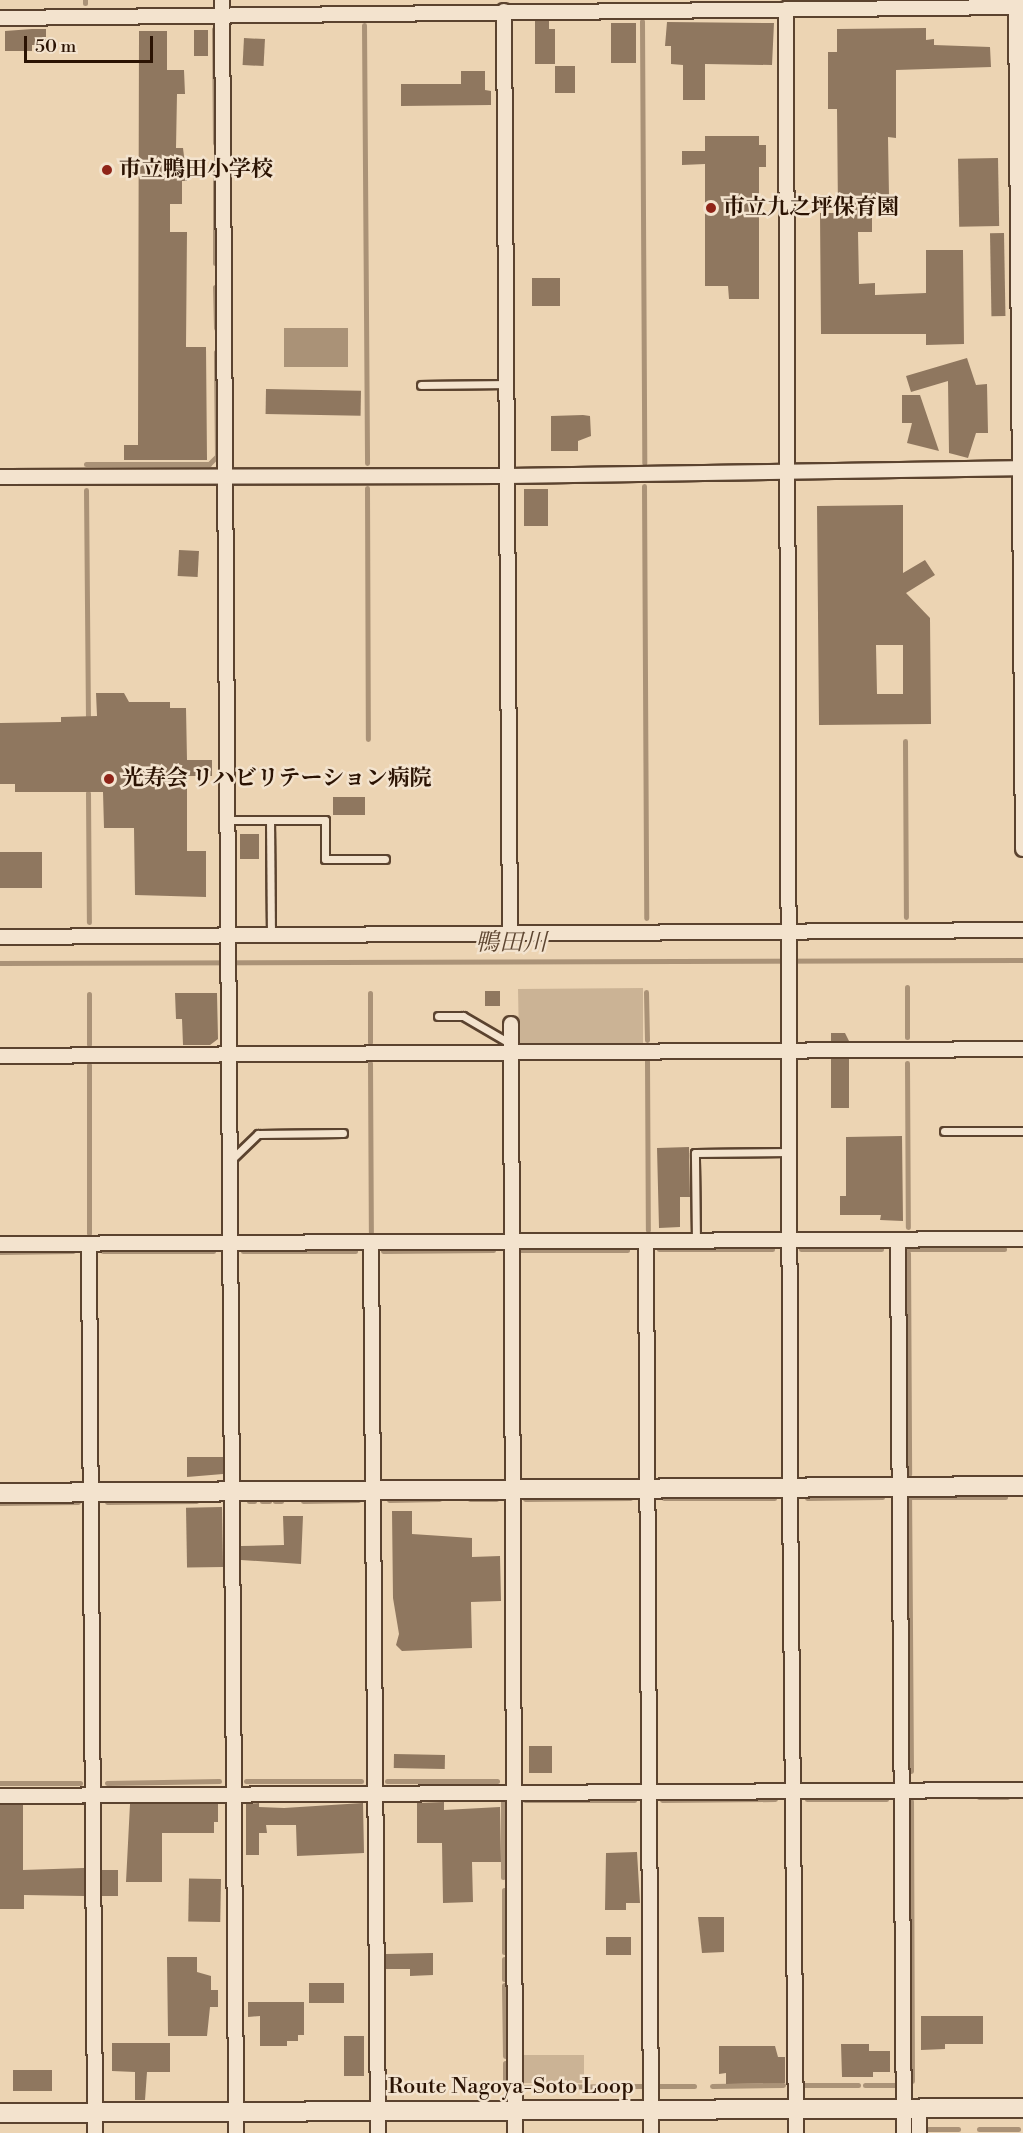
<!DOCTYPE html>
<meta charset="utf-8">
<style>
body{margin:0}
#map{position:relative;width:1023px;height:2133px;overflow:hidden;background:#ecd4b3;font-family:"Libre Bodoni","Noto Serif JP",serif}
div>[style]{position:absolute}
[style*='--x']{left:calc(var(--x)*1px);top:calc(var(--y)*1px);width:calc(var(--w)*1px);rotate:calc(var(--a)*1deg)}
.green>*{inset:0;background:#cbb395;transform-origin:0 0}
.water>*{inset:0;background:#aa9277;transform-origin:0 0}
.stream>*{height:5px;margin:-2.5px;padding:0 2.5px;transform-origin:2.5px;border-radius:2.5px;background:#aa9277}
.building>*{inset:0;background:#8f775f;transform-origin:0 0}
.roads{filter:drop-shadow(2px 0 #5b432f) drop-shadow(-2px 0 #5b432f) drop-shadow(0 2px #5b432f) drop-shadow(0 -2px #5b432f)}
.lane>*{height:7px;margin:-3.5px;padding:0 3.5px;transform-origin:3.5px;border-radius:3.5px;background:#f3e3ce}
.street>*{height:14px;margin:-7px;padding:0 7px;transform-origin:7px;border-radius:7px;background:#f3e3ce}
.secondary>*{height:18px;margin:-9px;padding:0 9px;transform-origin:9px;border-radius:9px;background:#f3e3ce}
.dots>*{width:16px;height:16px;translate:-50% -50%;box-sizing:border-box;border:3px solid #f3e3ce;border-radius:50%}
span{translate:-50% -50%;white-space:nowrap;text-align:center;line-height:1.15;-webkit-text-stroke:5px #f3e3ce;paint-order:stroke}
.poi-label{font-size:22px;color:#2b1303;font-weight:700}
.left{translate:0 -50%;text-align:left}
.street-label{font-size:22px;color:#2b1303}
.water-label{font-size:24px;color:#5e4631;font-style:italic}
.scale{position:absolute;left:24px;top:36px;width:129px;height:27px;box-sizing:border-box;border:3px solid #2b1303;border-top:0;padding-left:8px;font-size:18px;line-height:21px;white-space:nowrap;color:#2b1303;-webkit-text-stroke:4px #f3e3ce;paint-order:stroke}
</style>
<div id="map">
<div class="green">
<i style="clip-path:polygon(643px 988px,643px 1045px,523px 1046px,519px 1042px,518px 989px)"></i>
<i style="left:584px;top:2055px;width:28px;height:61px;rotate:90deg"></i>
</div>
<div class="water">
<i style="left:284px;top:328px;width:64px;height:39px"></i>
</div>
<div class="stream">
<i style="--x:85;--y:0;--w:3;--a:90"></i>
<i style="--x:642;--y:21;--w:442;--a:89.7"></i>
<i style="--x:364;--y:25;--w:438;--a:89.6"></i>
<i style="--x:214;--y:29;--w:114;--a:89.5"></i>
<i style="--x:215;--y:168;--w:95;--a:90"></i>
<i style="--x:215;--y:287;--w:41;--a:88.6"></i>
<i style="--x:86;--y:464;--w:123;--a:0"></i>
<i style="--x:209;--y:464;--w:11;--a:-45"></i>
<i style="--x:217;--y:456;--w:104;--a:-90.6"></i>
<i style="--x:644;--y:486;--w:432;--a:89.7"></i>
<i style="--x:367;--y:488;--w:251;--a:89.8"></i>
<i style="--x:86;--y:490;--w:232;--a:89.5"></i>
<i style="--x:905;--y:741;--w:176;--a:89.7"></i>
<i style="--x:88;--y:793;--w:129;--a:89.6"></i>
<i style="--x:0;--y:963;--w:1023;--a:-0.17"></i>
<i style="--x:907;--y:987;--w:50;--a:90"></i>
<i style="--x:646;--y:992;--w:48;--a:88.8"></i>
<i style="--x:370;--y:993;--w:49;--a:90"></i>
<i style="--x:89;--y:994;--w:50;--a:90"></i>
<i style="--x:647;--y:1061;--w:169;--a:89.7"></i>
<i style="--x:370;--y:1063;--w:169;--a:89.7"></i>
<i style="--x:907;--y:1063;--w:164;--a:89.7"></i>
<i style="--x:89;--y:1065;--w:168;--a:90"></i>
<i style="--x:659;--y:1249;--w:113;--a:0"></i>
<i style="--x:801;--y:1249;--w:80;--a:0"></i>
<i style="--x:908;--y:1249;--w:96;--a:0"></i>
<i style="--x:521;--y:1250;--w:106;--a:0"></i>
<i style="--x:103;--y:1251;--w:110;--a:0"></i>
<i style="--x:243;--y:1251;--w:112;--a:0"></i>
<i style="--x:383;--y:1251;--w:110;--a:-0.5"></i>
<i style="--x:0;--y:1252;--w:73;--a:-0.8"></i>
<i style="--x:908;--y:1253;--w:221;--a:89.7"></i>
<i style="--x:664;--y:1498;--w:110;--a:0"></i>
<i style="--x:807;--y:1498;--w:75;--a:-0.8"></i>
<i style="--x:470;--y:1499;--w:26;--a:0"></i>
<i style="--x:525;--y:1499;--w:105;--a:-0.5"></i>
<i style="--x:389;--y:1500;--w:50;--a:-1.1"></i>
<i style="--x:249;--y:1501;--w:5;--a:0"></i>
<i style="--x:262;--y:1501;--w:7;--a:0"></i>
<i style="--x:275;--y:1501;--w:6;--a:0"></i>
<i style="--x:303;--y:1501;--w:55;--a:-1"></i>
<i style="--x:107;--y:1502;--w:89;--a:-0.6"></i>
<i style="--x:0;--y:1503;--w:78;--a:-0.7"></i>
<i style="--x:911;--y:1771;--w:274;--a:-90.4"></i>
<i style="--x:909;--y:1497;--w:96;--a:0"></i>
<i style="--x:246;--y:1781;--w:115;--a:0"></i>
<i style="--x:387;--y:1781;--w:110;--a:0"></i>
<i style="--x:0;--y:1783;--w:80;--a:0"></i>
<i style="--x:107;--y:1783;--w:112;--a:-1"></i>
<i style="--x:979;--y:1797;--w:28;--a:0"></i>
<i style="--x:807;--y:1799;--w:79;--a:0"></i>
<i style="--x:525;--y:1800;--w:109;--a:0"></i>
<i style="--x:662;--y:1800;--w:113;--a:-0.5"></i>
<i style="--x:503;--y:1801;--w:76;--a:90"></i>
<i style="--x:911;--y:1801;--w:280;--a:89.8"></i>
<i style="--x:504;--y:1890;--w:62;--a:90"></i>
<i style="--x:504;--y:1959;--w:20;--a:90"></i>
<i style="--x:504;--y:1985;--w:71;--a:89.2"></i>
<i style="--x:505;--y:2063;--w:24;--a:90"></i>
<i style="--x:802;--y:2085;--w:56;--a:0"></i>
<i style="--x:865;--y:2085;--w:29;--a:0"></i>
<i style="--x:657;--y:2086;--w:37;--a:0"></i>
<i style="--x:712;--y:2086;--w:71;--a:-0.8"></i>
<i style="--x:521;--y:2087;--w:120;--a:-0.5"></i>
<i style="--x:923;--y:2129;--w:35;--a:0"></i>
<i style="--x:979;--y:2129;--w:39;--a:0"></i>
</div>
<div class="building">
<i style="clip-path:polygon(535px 21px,549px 21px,549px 29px,555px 29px,555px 64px,535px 64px)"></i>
<i style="clip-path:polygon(667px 22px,774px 23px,772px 65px,705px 64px,705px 100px,683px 100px,683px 65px,671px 64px,671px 46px,665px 46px)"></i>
<i style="left:611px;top:23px;width:25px;height:40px"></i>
<i style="clip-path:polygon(926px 28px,926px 40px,934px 39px,934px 45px,990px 47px,991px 67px,896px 70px,896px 138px,888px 137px,889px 196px,872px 197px,872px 232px,858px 232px,859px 284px,875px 283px,875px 295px,926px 293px,926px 250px,963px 250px,964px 344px,926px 345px,926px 334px,821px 334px,820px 213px,838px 213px,837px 109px,828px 109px,828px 52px,837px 52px,837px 29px)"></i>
<i style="clip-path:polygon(32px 29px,46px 29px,46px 45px,32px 45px,32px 51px,5px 51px,5px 31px)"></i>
<i style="left:194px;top:30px;width:14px;height:26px"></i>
<i style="clip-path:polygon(139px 31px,167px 31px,167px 70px,184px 70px,185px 94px,177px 94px,176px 148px,183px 148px,187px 181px,182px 181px,182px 204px,170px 204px,170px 232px,187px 232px,186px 347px,206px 347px,207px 460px,124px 460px,124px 445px,138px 445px)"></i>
<i style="left:244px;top:38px;width:21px;height:27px;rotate:3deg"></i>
<i style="left:555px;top:66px;width:20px;height:27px"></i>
<i style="clip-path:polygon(461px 71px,485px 71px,485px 90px,491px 91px,491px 105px,401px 106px,401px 84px,461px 84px)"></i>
<i style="clip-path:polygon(705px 136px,759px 136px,759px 145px,766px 145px,766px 167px,759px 167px,759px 299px,729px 299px,728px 286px,705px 286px,705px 164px,682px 165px,682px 151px,705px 151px)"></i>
<i style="left:998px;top:158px;width:68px;height:40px;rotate:89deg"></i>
<i style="left:1004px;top:233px;width:83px;height:14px;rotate:89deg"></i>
<i style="left:532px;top:278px;width:28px;height:28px"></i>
<i style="clip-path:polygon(967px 358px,976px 385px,987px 384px,988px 433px,976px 433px,968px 458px,949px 453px,948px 381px,911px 392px,906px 376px)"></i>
<i style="left:266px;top:389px;width:95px;height:25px;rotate:1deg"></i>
<i style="clip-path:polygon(902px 395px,920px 395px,939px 451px,907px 443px,912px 423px,902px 423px)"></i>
<i style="clip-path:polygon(583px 415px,590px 416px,591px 436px,578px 441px,578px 451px,551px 451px,551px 416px)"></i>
<i style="left:548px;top:489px;width:37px;height:24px;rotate:90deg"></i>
<i style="clip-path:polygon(evenodd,903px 505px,903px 573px,925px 560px,935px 575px,906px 593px,930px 618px,931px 724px,819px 725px,817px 506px,903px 505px,876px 645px,903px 645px,903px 694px,877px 694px,876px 645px)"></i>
<i style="left:179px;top:550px;width:20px;height:26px;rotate:3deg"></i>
<i style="clip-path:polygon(96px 693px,124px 693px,129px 702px,170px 702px,170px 708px,186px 708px,187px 760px,212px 760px,212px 776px,187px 776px,187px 851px,206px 851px,206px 897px,135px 895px,134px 828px,104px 828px,103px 792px,15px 792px,15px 784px,0 784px,0 723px,61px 722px,61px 717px,97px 716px)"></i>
<i style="left:333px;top:797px;width:32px;height:18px"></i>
<i style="left:259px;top:834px;width:25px;height:19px;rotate:90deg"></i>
<i style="left:0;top:852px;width:42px;height:36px"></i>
<i style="left:485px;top:991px;width:15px;height:15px"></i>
<i style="clip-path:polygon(175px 993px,217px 993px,218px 1039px,210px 1045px,183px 1045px,182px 1019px,176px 1019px)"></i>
<i style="clip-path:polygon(831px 1033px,845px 1033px,849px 1041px,831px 1041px)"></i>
<i style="left:831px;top:1059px;width:18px;height:49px"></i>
<i style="clip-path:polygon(902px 1136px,903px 1221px,880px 1220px,881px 1215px,840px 1215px,840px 1196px,846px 1196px,846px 1137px)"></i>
<i style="clip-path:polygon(689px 1147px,690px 1197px,680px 1197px,680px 1227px,659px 1228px,657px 1148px)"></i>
<i style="clip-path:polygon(187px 1457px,223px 1457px,223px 1474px,187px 1477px)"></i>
<i style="left:222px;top:1507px;width:60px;height:36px;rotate:89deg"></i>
<i style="clip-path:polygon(392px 1511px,412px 1511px,412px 1534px,472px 1538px,472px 1557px,500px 1556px,501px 1601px,471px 1602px,472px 1648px,402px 1651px,396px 1645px,399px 1634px,393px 1598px)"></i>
<i style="clip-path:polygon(283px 1516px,303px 1516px,301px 1564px,241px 1560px,241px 1546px,284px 1545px)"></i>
<i style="left:529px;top:1746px;width:23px;height:27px"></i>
<i style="left:394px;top:1754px;width:51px;height:14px;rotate:1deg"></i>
<i style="clip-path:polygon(444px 1802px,444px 1810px,500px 1807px,501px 1862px,472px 1862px,473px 1902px,443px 1903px,442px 1843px,417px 1843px,417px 1803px)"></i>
<i style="clip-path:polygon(259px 1803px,259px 1807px,284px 1808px,363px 1803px,364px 1853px,297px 1856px,296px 1825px,266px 1825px,267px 1833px,259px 1833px,259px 1855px,246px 1855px,246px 1804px)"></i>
<i style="clip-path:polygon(130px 1804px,218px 1804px,218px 1822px,214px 1822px,214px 1833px,162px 1833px,162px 1882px,126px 1882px)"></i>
<i style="clip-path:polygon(0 1805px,23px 1805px,23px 1870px,84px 1868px,84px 1896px,24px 1895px,24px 1909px,0 1909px)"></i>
<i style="clip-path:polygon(637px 1852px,640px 1903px,626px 1903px,626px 1910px,605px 1910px,606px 1853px)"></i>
<i style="left:102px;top:1870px;width:16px;height:26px"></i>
<i style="left:221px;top:1879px;width:43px;height:32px;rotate:91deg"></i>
<i style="clip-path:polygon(698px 1917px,724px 1917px,724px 1952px,702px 1953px)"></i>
<i style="left:606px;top:1937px;width:25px;height:18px"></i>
<i style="clip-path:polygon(433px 1953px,433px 1975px,410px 1976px,410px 1969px,386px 1969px,386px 1954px)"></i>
<i style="clip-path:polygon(167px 1957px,197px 1957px,197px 1972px,211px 1976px,211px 1990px,218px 1990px,218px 2007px,210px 2007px,207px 2036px,168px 2036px)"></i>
<i style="left:344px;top:1983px;width:20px;height:35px;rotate:90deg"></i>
<i style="clip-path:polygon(248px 2002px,304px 2002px,304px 2035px,298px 2035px,298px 2041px,287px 2041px,287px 2046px,260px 2046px,260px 2016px,248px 2017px)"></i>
<i style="clip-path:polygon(921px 2016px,983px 2016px,983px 2044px,945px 2044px,945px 2049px,921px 2050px)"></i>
<i style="left:344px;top:2036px;width:20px;height:40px"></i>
<i style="clip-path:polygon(112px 2043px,170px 2043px,170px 2072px,147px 2072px,145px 2100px,135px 2100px,135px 2072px,112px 2071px)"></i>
<i style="clip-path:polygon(841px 2044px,869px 2044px,869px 2051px,890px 2051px,890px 2072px,873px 2072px,873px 2077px,842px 2077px)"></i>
<i style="clip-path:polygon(719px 2046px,775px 2046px,778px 2057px,785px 2057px,785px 2083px,726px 2084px,726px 2073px,719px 2074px)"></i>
<i style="left:13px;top:2070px;width:39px;height:21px"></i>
</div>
<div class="roads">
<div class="lane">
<i style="--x:421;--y:385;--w:86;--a:-0.7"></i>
<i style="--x:228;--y:820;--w:97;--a:0"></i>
<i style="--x:325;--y:820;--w:39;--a:90"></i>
<i style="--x:325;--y:859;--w:60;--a:0"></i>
<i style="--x:270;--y:820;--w:116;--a:89.5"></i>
<i style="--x:438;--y:1016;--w:25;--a:0"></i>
<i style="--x:463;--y:1016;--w:56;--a:30.3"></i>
<i style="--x:944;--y:1131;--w:79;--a:0"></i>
<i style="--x:232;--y:1159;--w:36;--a:-44"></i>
<i style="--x:258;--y:1134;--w:85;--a:-0.7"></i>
<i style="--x:696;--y:1241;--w:88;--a:-90.7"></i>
<i style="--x:695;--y:1153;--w:95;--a:-0.6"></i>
</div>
<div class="street">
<i style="--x:222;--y:0;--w:2133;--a:89.62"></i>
<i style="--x:1016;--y:0;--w:849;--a:89.53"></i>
<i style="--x:786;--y:9;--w:1478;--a:89.84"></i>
<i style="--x:790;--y:1487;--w:646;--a:89.47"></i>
<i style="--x:504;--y:11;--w:923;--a:89.63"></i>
<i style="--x:0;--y:18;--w:1023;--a:-0.62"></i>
<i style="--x:0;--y:477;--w:508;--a:-0.11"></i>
<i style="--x:508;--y:476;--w:515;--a:-0.89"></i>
<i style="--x:0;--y:937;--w:1023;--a:-0.39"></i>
<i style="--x:511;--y:1024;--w:1109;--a:89.79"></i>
<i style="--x:0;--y:1056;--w:1023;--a:-0.39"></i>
<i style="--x:898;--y:1240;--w:893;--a:89.62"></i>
<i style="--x:646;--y:1241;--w:892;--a:89.68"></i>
<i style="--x:371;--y:1242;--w:891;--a:89.55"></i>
<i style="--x:0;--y:1244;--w:1023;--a:-0.28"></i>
<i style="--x:89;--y:1244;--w:889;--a:89.61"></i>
<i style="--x:0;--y:1796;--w:1023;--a:-0.34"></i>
<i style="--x:919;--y:2110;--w:23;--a:90"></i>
</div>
<div class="secondary">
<i style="--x:0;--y:1493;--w:1023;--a:-0.39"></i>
<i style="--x:0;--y:2113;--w:1023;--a:-0.28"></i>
</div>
</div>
<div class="dots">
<i style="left:107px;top:170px;background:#8f2418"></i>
<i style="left:711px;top:208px;background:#8f2418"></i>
<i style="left:109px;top:779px;background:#8f2418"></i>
</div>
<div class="poi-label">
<span class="left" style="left:119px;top:170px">市立鴨田小学校</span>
<span class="left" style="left:723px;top:208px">市立九之坪保育園</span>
<span class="left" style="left:122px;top:779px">光寿会 リハビリテーション病院</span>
</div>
<div class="street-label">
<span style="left:511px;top:2087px">Route Nagoya-Soto Loop</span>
</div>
<div class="water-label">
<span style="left:511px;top:944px">鴨田川</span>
</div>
<div class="scale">50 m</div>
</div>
